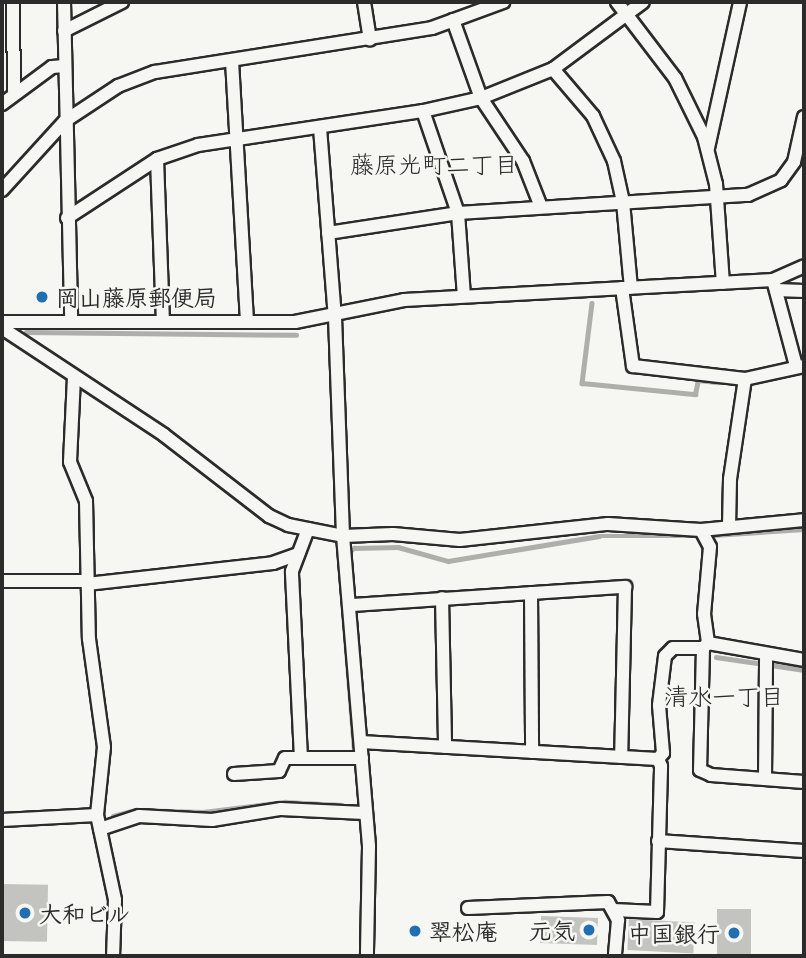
<!DOCTYPE html>
<meta charset="utf-8">
<style>
body{margin:0}
#map{position:relative;width:806px;height:958px;overflow:hidden;background:#f6f6f2;font-family:"Playpen Sans","Klee One",sans-serif}
div>[style]{position:absolute}
[style*='--x']{left:calc(var(--x)*1px);top:calc(var(--y)*1px);width:calc(var(--w)*1px);rotate:calc(var(--a)*1deg)}
.stream>*{height:4.5px;margin:-2.25px;padding:0 2.25px;transform-origin:2.25px;border-radius:2.25px;background:#aeaeab}
.building>*{inset:0;background:#c3c3c0;transform-origin:0 0}
.roads{filter:drop-shadow(2px 0 #2b2b2b) drop-shadow(-2px 0 #2b2b2b) drop-shadow(0 2px #2b2b2b) drop-shadow(0 -2px #2b2b2b)}
.street>*{height:12px;margin:-6px;padding:0 6px;transform-origin:6px;border-radius:6px;background:#f6f6f2}
.dots>*{width:19px;height:19px;translate:-50% -50%;box-sizing:border-box;border:4px solid #f6f6f2;border-radius:50%}
span{translate:-50% -50%;white-space:nowrap;text-align:center;line-height:1.15;-webkit-text-stroke:5px #f6f6f2;paint-order:stroke}
.poi-label{font-size:23px;color:#2b2b2b;font-weight:700}
.left{translate:0 -50%;text-align:left}
.right{translate:-100% -50%;text-align:right}
.neighbourhood-label{font-size:24px;color:#2b2b2b}
.frame{position:absolute;inset:0;border:4px solid #2b2b2b;pointer-events:none}
</style>
<div id="map">
<div class="stream">
<i style="--x:592;--y:303;--w:81;--a:97.1"></i>
<i style="--x:582;--y:383;--w:114;--a:5.6"></i>
<i style="--x:695;--y:394;--w:14;--a:-78"></i>
<i style="--x:698;--y:380;--w:20;--a:6"></i>
<i style="--x:26;--y:332;--w:270;--a:0.6"></i>
<i style="--x:775;--y:367;--w:17;--a:-21"></i>
<i style="--x:727;--y:457;--w:75;--a:-80.8"></i>
<i style="--x:723;--y:526;--w:47;--a:-88.8"></i>
<i style="--x:714;--y:535;--w:90;--a:-3.8"></i>
<i style="--x:716;--y:657;--w:89;--a:8.4"></i>
<i style="--x:354;--y:751;--w:192;--a:-94.5"></i>
<i style="--x:339;--y:560;--w:19;--a:-39"></i>
<i style="--x:354;--y:548;--w:44;--a:-1.3"></i>
<i style="--x:398;--y:547;--w:52;--a:15.6"></i>
<i style="--x:448;--y:561;--w:153;--a:-9.4"></i>
<i style="--x:599;--y:536;--w:103;--a:0"></i>
<i style="--x:113;--y:816;--w:24;--a:-15"></i>
<i style="--x:136;--y:810;--w:67;--a:1.7"></i>
<i style="--x:203;--y:812;--w:83;--a:-7"></i>
<i style="--x:285;--y:802;--w:57;--a:3"></i>
</div>
<div class="building">
<i style="left:2px;top:884px;width:46px;height:57px;rotate:1deg"></i>
<i style="left:717px;top:909px;width:34px;height:47px"></i>
<i style="left:541px;top:916px;width:57px;height:27px;rotate:2deg"></i>
<i style="left:629px;top:919px;width:66px;height:31px;rotate:3deg"></i>
</div>
<div class="roads">
<div class="street">
<i style="--x:13;--y:2;--w:89;--a:89.4"></i>
<i style="--x:64;--y:2;--w:317;--a:88.7"></i>
<i style="--x:364;--y:2;--w:38;--a:81"></i>
<i style="--x:617;--y:2;--w:96;--a:52.7"></i>
<i style="--x:675;--y:78;--w:66;--a:63.8"></i>
<i style="--x:704;--y:137;--w:49;--a:75.7"></i>
<i style="--x:716;--y:184;--w:99;--a:86"></i>
<i style="--x:453;--y:20;--w:83;--a:70.3"></i>
<i style="--x:481;--y:98;--w:76;--a:56.3"></i>
<i style="--x:523;--y:161;--w:49;--a:68.6"></i>
<i style="--x:64;--y:31;--w:65;--a:-26.6"></i>
<i style="--x:232;--y:61;--w:261;--a:86.7"></i>
<i style="--x:553;--y:69;--w:62;--a:49.6"></i>
<i style="--x:593;--y:116;--w:50;--a:65"></i>
<i style="--x:614;--y:161;--w:42;--a:77.6"></i>
<i style="--x:623;--y:202;--w:86;--a:84.7"></i>
<i style="--x:2;--y:104;--w:62;--a:-36.5"></i>
<i style="--x:52;--y:67;--w:13;--a:-4"></i>
<i style="--x:423;--y:111;--w:108;--a:71.1"></i>
<i style="--x:458;--y:213;--w:83;--a:85.9"></i>
<i style="--x:320;--y:128;--w:190;--a:85.5"></i>
<i style="--x:335;--y:317;--w:219;--a:87.9"></i>
<i style="--x:343;--y:536;--w:312;--a:85.2"></i>
<i style="--x:369;--y:847;--w:109;--a:91.1"></i>
<i style="--x:708;--y:148;--w:149;--a:-77.6"></i>
<i style="--x:157;--y:159;--w:162;--a:87.9"></i>
<i style="--x:2;--y:190;--w:93;--a:-47.6"></i>
<i style="--x:65;--y:121;--w:64;--a:-33.4"></i>
<i style="--x:118;--y:86;--w:40;--a:-21"></i>
<i style="--x:155;--y:72;--w:280;--a:-9"></i>
<i style="--x:432;--y:28;--w:76;--a:-20.1"></i>
<i style="--x:67;--y:218;--w:108;--a:-33.2"></i>
<i style="--x:157;--y:159;--w:43;--a:-18.9"></i>
<i style="--x:198;--y:145;--w:228;--a:-8.6"></i>
<i style="--x:423;--y:111;--w:59;--a:-12.6"></i>
<i style="--x:481;--y:98;--w:78;--a:-21.9"></i>
<i style="--x:553;--y:69;--w:112;--a:-36.7"></i>
<i style="--x:328;--y:233;--w:132;--a:-8.7"></i>
<i style="--x:458;--y:213;--w:291;--a:-3.6"></i>
<i style="--x:748;--y:195;--w:36;--a:-24"></i>
<i style="--x:781;--y:180;--w:22;--a:-54"></i>
<i style="--x:794;--y:162;--w:46;--a:-77.5"></i>
<i style="--x:773;--y:280;--w:89;--a:75"></i>
<i style="--x:622;--y:288;--w:79;--a:82"></i>
<i style="--x:633;--y:366;--w:113;--a:6.6"></i>
<i style="--x:776;--y:290;--w:28;--a:2"></i>
<i style="--x:2;--y:322;--w:293;--a:0"></i>
<i style="--x:295;--y:322;--w:111;--a:-11.4"></i>
<i style="--x:404;--y:300;--w:370;--a:-3.1"></i>
<i style="--x:773;--y:280;--w:34;--a:-24"></i>
<i style="--x:2;--y:328;--w:194;--a:33.4"></i>
<i style="--x:164;--y:435;--w:133;--a:37.6"></i>
<i style="--x:269;--y:516;--w:21;--a:25"></i>
<i style="--x:288;--y:525;--w:56;--a:11.3"></i>
<i style="--x:343;--y:536;--w:50;--a:-2.3"></i>
<i style="--x:393;--y:534;--w:67;--a:5.1"></i>
<i style="--x:460;--y:540;--w:149;--a:-6.2"></i>
<i style="--x:608;--y:524;--w:93;--a:3.7"></i>
<i style="--x:701;--y:530;--w:19;--a:62"></i>
<i style="--x:710;--y:547;--w:67;--a:95.1"></i>
<i style="--x:704;--y:614;--w:29;--a:82"></i>
<i style="--x:708;--y:643;--w:97;--a:10"></i>
<i style="--x:74;--y:377;--w:85;--a:92.7"></i>
<i style="--x:70;--y:462;--w:42;--a:67.7"></i>
<i style="--x:86;--y:501;--w:138;--a:88.8"></i>
<i style="--x:89;--y:639;--w:109;--a:82.1"></i>
<i style="--x:104;--y:747;--w:68;--a:95.9"></i>
<i style="--x:97;--y:815;--w:87;--a:78"></i>
<i style="--x:115;--y:900;--w:56;--a:92"></i>
<i style="--x:729;--y:527;--w:48;--a:-88.8"></i>
<i style="--x:730;--y:479;--w:101;--a:-81.5"></i>
<i style="--x:745;--y:379;--w:60;--a:-12.4"></i>
<i style="--x:701;--y:530;--w:103;--a:-5.5"></i>
<i style="--x:2;--y:581;--w:86;--a:0"></i>
<i style="--x:87;--y:584;--w:187;--a:-6.4"></i>
<i style="--x:273;--y:563;--w:27;--a:-20"></i>
<i style="--x:531;--y:593;--w:159;--a:89.6"></i>
<i style="--x:442;--y:598;--w:149;--a:88.8"></i>
<i style="--x:351;--y:605;--w:275;--a:-3.8"></i>
<i style="--x:625;--y:587;--w:170;--a:91.3"></i>
<i style="--x:703;--y:648;--w:122;--a:91.4"></i>
<i style="--x:700;--y:770;--w:12;--a:24"></i>
<i style="--x:711;--y:775;--w:93;--a:4.3"></i>
<i style="--x:361;--y:742;--w:297;--a:3.3"></i>
<i style="--x:658;--y:759;--w:8;--a:-50"></i>
<i style="--x:663;--y:753;--w:48;--a:-94.8"></i>
<i style="--x:659;--y:705;--w:49;--a:-83"></i>
<i style="--x:665;--y:656;--w:11;--a:-45"></i>
<i style="--x:673;--y:648;--w:30;--a:0"></i>
<i style="--x:703;--y:648;--w:7;--a:-45"></i>
<i style="--x:301;--y:758;--w:187;--a:-92.8"></i>
<i style="--x:292;--y:571;--w:45;--a:-69.1"></i>
<i style="--x:234;--y:774;--w:45;--a:-3.8"></i>
<i style="--x:279;--y:771;--w:14;--a:-65"></i>
<i style="--x:285;--y:758;--w:77;--a:0"></i>
<i style="--x:765;--y:779;--w:124;--a:-89.5"></i>
<i style="--x:2;--y:820;--w:95;--a:-3"></i>
<i style="--x:100;--y:829;--w:41;--a:-18.4"></i>
<i style="--x:139;--y:816;--w:73;--a:3.1"></i>
<i style="--x:212;--y:820;--w:70;--a:-9.1"></i>
<i style="--x:281;--y:809;--w:83;--a:2.8"></i>
<i style="--x:658;--y:841;--w:146;--a:3.9"></i>
<i style="--x:468;--y:908;--w:140;--a:-2.5"></i>
<i style="--x:608;--y:902;--w:21;--a:61"></i>
<i style="--x:618;--y:920;--w:36;--a:95"></i>
<i style="--x:613;--y:910;--w:44;--a:2.6"></i>
<i style="--x:657;--y:912;--w:146;--a:-88.4"></i>
<i style="--x:661;--y:766;--w:8;--a:-113"></i>
</div>
</div>
<div class="dots">
<i style="left:42px;top:297px;background:#1f6fb2"></i>
<i style="left:25px;top:913px;background:#1f6fb2"></i>
<i style="left:589px;top:930px;background:#1f6fb2"></i>
<i style="left:415px;top:931px;background:#1f6fb2"></i>
<i style="left:734px;top:933px;background:#1f6fb2"></i>
</div>
<div class="poi-label">
<span class="left" style="left:56px;top:297px">岡山藤原郵便局</span>
<span class="left" style="left:39px;top:913px">大和ビル</span>
<span class="right" style="left:575px;top:930px">元気</span>
<span class="left" style="left:429px;top:931px">翠松庵</span>
<span class="right" style="left:720px;top:933px">中国銀行</span>
</div>
<div class="neighbourhood-label">
<span style="left:434px;top:164px">藤原光町二丁目</span>
<span style="left:724px;top:696px">清水一丁目</span>
</div>
<div class="frame"></div>
</div>
